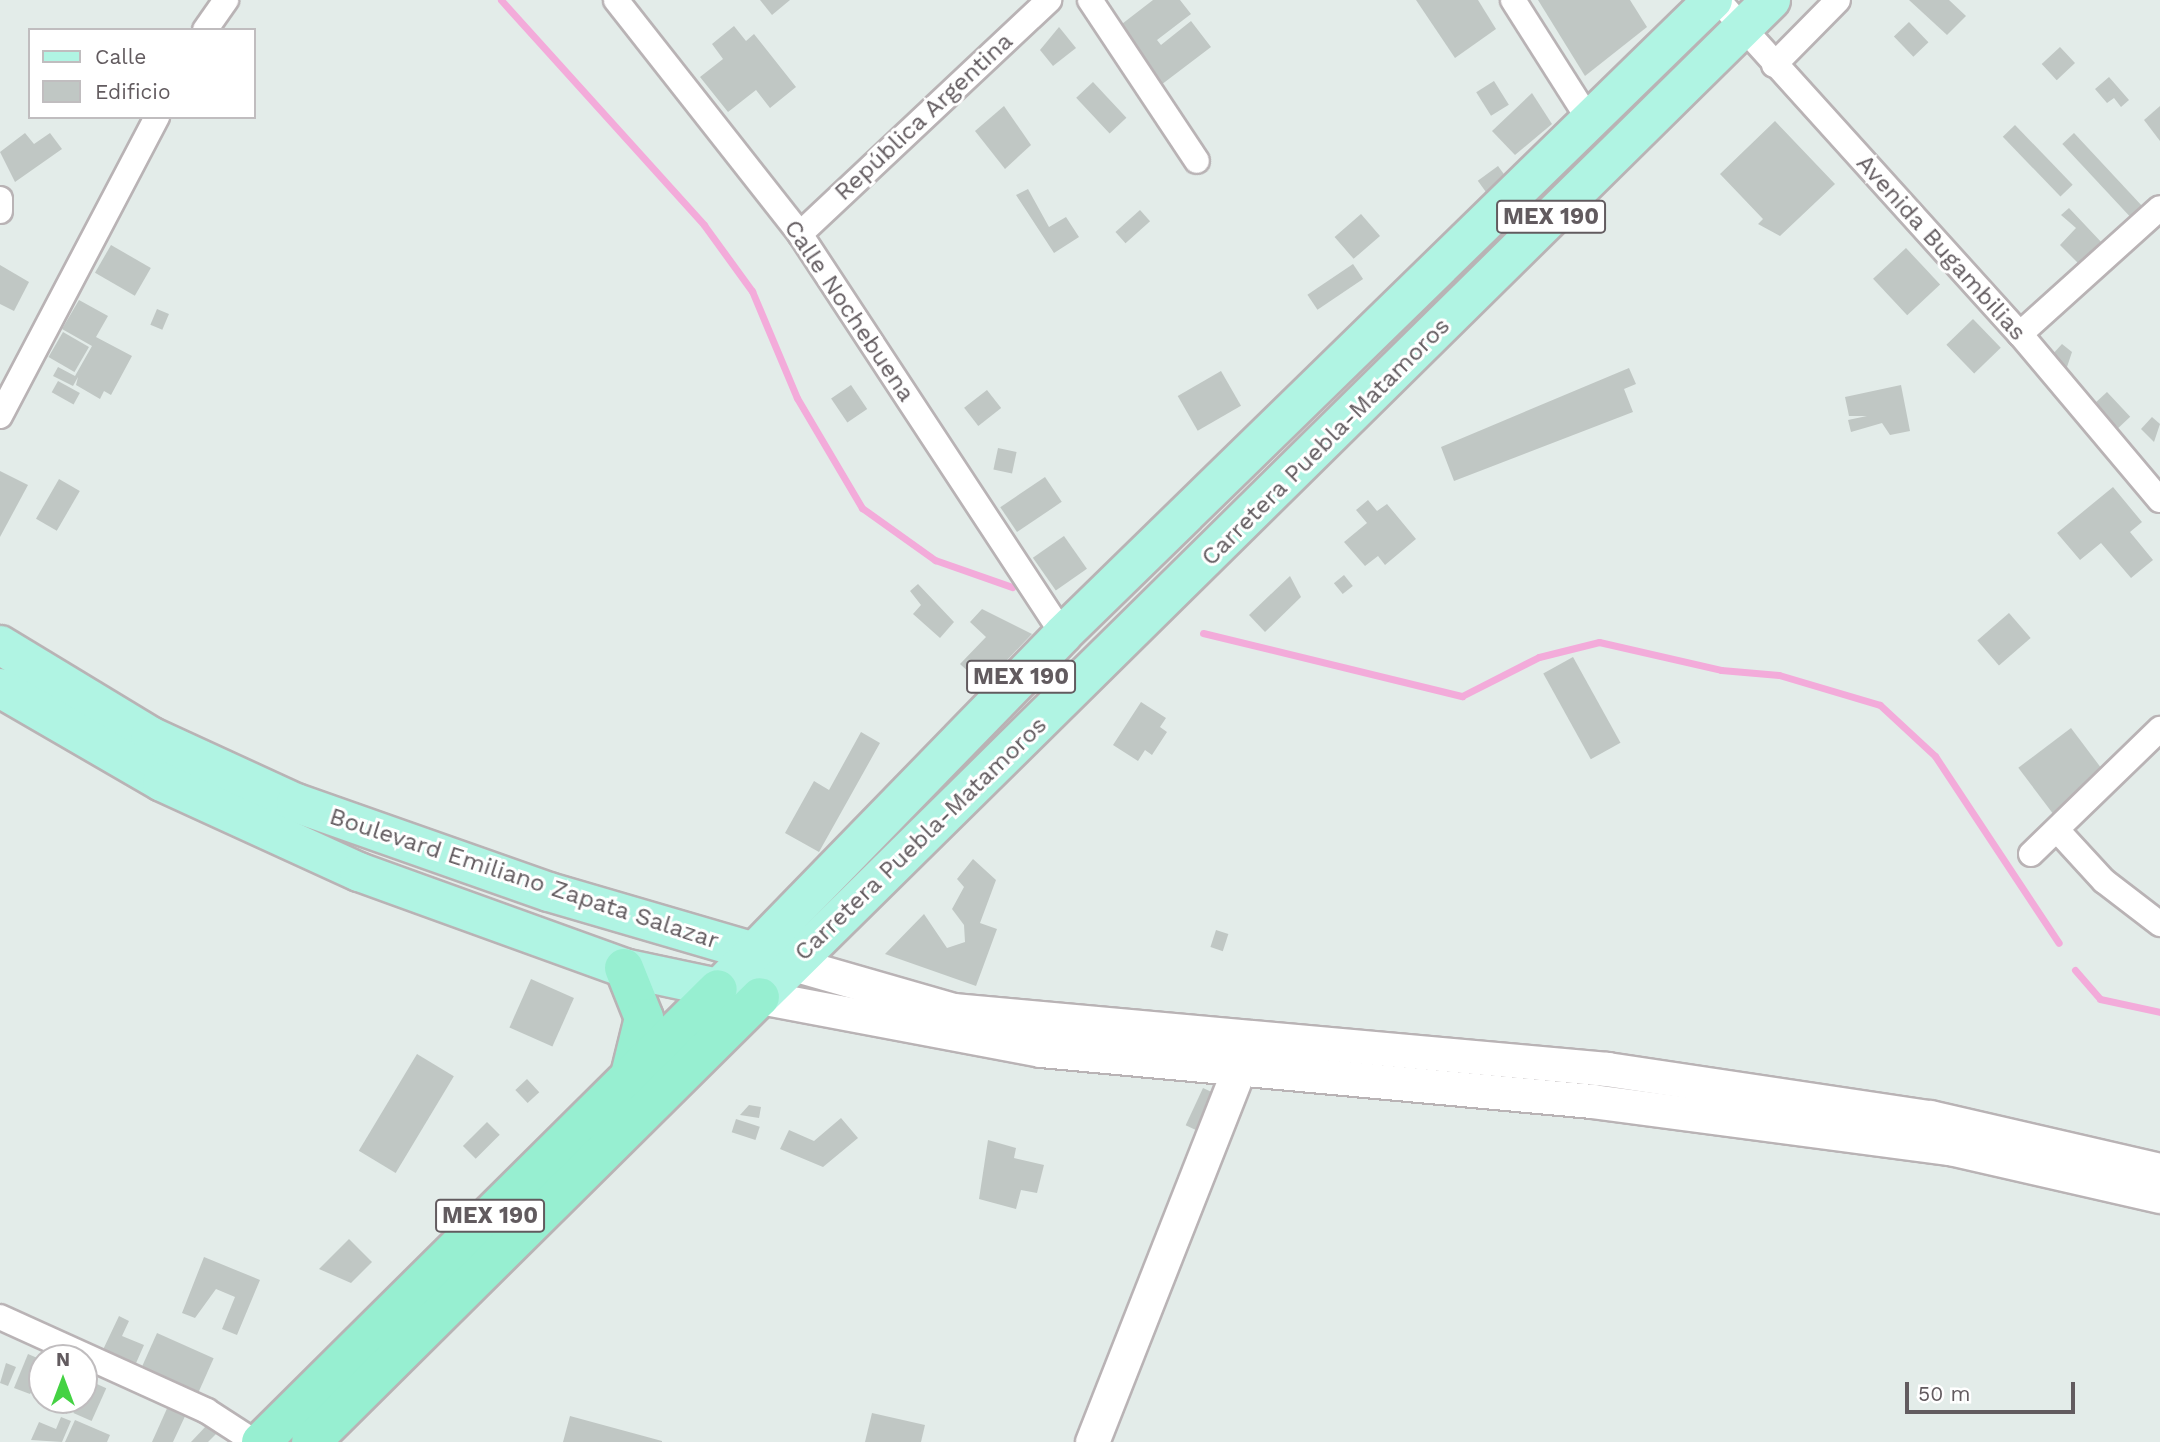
<!DOCTYPE html>
<meta charset="utf-8">
<style>
body{margin:0}
#map{position:relative;width:2160px;height:1442px;overflow:hidden;background:#e3ece9;font-family:"Work Sans",sans-serif}
div>[style]{position:absolute}
[style*='--x']{left:calc(var(--x)*1px);top:calc(var(--y)*1px);width:calc(var(--w)*1px);rotate:calc(var(--a)*1deg)}
.stream>*{height:7px;margin:-3.5px;padding:0 3.5px;transform-origin:3.5px;border-radius:3.5px;background:#f3abda}
.building>*{inset:0;background:#c0c7c4;transform-origin:0 0}
.roads{filter:drop-shadow(2px 0 #b9b3b5) drop-shadow(-2px 0 #b9b3b5) drop-shadow(0 2px #b9b3b5) drop-shadow(0 -2px #b9b3b5)}
.street>*{height:24px;margin:-12px;padding:0 12px;transform-origin:12px;border-radius:12px;background:#fff}
.secondary>*{height:33px;margin:-16.5px;padding:0 16.5px;transform-origin:16.5px;border-radius:16.5px;background:#fff}
.primary>*{height:38px;margin:-19px;padding:0 19px;transform-origin:19px;border-radius:19px;background:#b0f4e3}
.highway>*{height:38px;margin:-19px;padding:0 19px;transform-origin:19px;border-radius:19px;background:#97efd1}
span{translate:-50% -50%;white-space:nowrap;text-align:center;line-height:1.15;-webkit-text-stroke:6px #fff;paint-order:stroke}
.shield-label span{padding:2px 5px;background:#fff;border:2px solid;border-radius:5px;-webkit-text-stroke-width:0}
.shield-label{font-size:23px;color:#625b5f;font-weight:700}
.street-label{font-size:24px;color:#625b5f}
.legend{position:absolute;left:28px;top:28px;width:228px;height:91px;box-sizing:border-box;background:#fff;border:2px solid #c0bdbf;margin:0;padding:9px 12px;list-style:none;font-size:21px;color:#625b5f}
.legend li{display:flex;align-items:center;gap:14px;height:35px}
.legend b{width:35px;border:2px solid #c0bdbf}
.north{position:absolute;left:28px;top:1344px;width:70px;height:70px;box-sizing:border-box;background:#fff;border:2px solid #c0bdbf;border-radius:50%;rotate:0deg;font-size:19px;font-weight:700;line-height:28px;text-align:center;color:#625b5f}
.north::after{content:'';display:block;margin:auto;width:24px;height:32px;background:#44d243;clip-path:polygon(50% 0,100% 100%,50% 72%,0 100%)}
.scale{position:absolute;left:1905px;top:1382px;width:170px;height:32px;box-sizing:border-box;border:4px solid #625b5f;border-top:0;padding-left:9px;font-size:21px;line-height:24px;white-space:nowrap;color:#625b5f;-webkit-text-stroke:5px #fff;paint-order:stroke}
</style>
<div id="map">
<div class="stream">
<i style="--x:501;--y:0;--w:303;--a:47.9"></i>
<i style="--x:704;--y:225;--w:82;--a:54"></i>
<i style="--x:752;--y:291;--w:116;--a:67.2"></i>
<i style="--x:797;--y:398;--w:128;--a:59.4"></i>
<i style="--x:862;--y:508;--w:90;--a:35.5"></i>
<i style="--x:935;--y:560;--w:82;--a:19.3"></i>
<i style="--x:1203;--y:633;--w:267;--a:13.7"></i>
<i style="--x:1462;--y:696;--w:86;--a:-26.9"></i>
<i style="--x:1539;--y:657;--w:62;--a:-14"></i>
<i style="--x:1599;--y:642;--w:125;--a:12.9"></i>
<i style="--x:1721;--y:670;--w:58;--a:4.9"></i>
<i style="--x:1779;--y:675;--w:105;--a:16.5"></i>
<i style="--x:1880;--y:705;--w:75;--a:42.8"></i>
<i style="--x:1935;--y:756;--w:224;--a:56.5"></i>
<i style="--x:2075;--y:970;--w:38;--a:49"></i>
<i style="--x:2100;--y:999;--w:61;--a:12.2"></i>
</div>
<div class="building">
<i style="clip-path:polygon(760px 0,790px 0,772px 15px)"></i>
<i style="clip-path:polygon(1153px 0,1180px 0,1191px 14px,1157px 40px,1161px 45px,1191px 21px,1211px 47px,1157px 88px,1118px 27px)"></i>
<i style="clip-path:polygon(1416px 0,1478px 0,1496px 29px,1455px 58px)"></i>
<i style="clip-path:polygon(1538px 0,1630px 0,1647px 27px,1585px 76px)"></i>
<i style="clip-path:polygon(1909px 0,1949px 0,1966px 16px,1947px 35px)"></i>
<i style="left:1909px;top:22px;width:28px;height:21px;rotate:46deg"></i>
<i style="clip-path:polygon(734px 26px,746px 41px,754px 34px,796px 87px,770px 108px,756px 90px,728px 112px,700px 77px,723px 59px,712px 44px)"></i>
<i style="clip-path:polygon(1059px 27px,1076px 48px,1053px 66px,1040px 50px)"></i>
<i style="left:2060px;top:47px;width:22px;height:25px;rotate:47deg"></i>
<i style="clip-path:polygon(2109px 77px,2129px 100px,2121px 107px,2114px 98px,2107px 103px,2095px 89px)"></i>
<i style="left:1494px;top:81px;width:28px;height:21px;rotate:58deg"></i>
<i style="left:1093px;top:82px;width:49px;height:23px;rotate:47deg"></i>
<i style="clip-path:polygon(1532px 93px,1552px 124px,1515px 155px,1492px 131px)"></i>
<i style="clip-path:polygon(1004px 106px,1031px 145px,1005px 169px,975px 131px)"></i>
<i style="clip-path:polygon(2160px 106px,2160px 141px,2144px 120px)"></i>
<i style="clip-path:polygon(1775px 121px,1835px 184px,1780px 236px,1758px 224px,1763px 219px,1720px 174px)"></i>
<i style="left:2015px;top:125px;width:83px;height:17px;rotate:46deg"></i>
<i style="clip-path:polygon(25px 133px,34px 144px,50px 133px,62px 149px,15px 182px,0 152px)"></i>
<i style="left:2074px;top:133px;width:108px;height:16px;rotate:47deg"></i>
<i style="left:1498px;top:166px;width:17px;height:25px;rotate:54deg"></i>
<i style="clip-path:polygon(1028px 189px,1049px 227px,1066px 217px,1079px 237px,1054px 253px,1016px 195px)"></i>
<i style="clip-path:polygon(2069px 208px,2103px 244px,2081px 266px,2060px 245px,2076px 228px,2061px 215px)"></i>
<i style="left:1140px;top:210px;width:15px;height:33px;rotate:48deg"></i>
<i style="left:1361px;top:214px;width:29px;height:35px;rotate:49deg"></i>
<i style="left:111px;top:245px;width:46px;height:32px;rotate:30deg"></i>
<i style="left:1906px;top:248px;width:50px;height:45px;rotate:47deg"></i>
<i style="left:1353px;top:264px;width:18px;height:55px;rotate:56deg"></i>
<i style="clip-path:polygon(0 265px,29px 282px,14px 311px,0 304px)"></i>
<i style="clip-path:polygon(79px 300px,108px 316px,96px 337px,132px 356px,111px 395px,104px 391px,100px 399px,76px 385px,78px 377px,73px 386px,53px 376px,58px 367px,75px 376px,92px 346px,62px 329px)"></i>
<i style="left:157px;top:309px;width:13px;height:17px;rotate:23deg"></i>
<i style="left:1973px;top:319px;width:40px;height:37px;rotate:46deg"></i>
<i style="left:63px;top:332px;width:30px;height:29px;rotate:30deg"></i>
<i style="clip-path:polygon(2062px 344px,2072px 352px,2066px 370px,2051px 356px)"></i>
<i style="clip-path:polygon(1629px 368px,1636px 384px,1624px 389px,1633px 412px,1454px 481px,1441px 447px)"></i>
<i style="left:1221px;top:371px;width:40px;height:50px;rotate:60deg"></i>
<i style="left:58px;top:381px;width:25px;height:13px;rotate:29deg"></i>
<i style="left:851px;top:385px;width:29px;height:24px;rotate:56deg"></i>
<i style="clip-path:polygon(1901px 385px,1910px 431px,1890px 435px,1882px 423px,1851px 432px,1848px 420px,1867px 416px,1849px 416px,1845px 397px)"></i>
<i style="left:987px;top:390px;width:23px;height:29px;rotate:52deg"></i>
<i style="left:2107px;top:392px;width:34px;height:21px;rotate:47deg"></i>
<i style="clip-path:polygon(2152px 417px,2160px 424px,2154px 442px,2141px 429px)"></i>
<i style="left:998px;top:448px;width:19px;height:22px;rotate:12deg"></i>
<i style="clip-path:polygon(0 471px,28px 485px,0 537px)"></i>
<i style="left:1045px;top:477px;width:30px;height:54px;rotate:56deg"></i>
<i style="left:59px;top:479px;width:24px;height:46px;rotate:30deg"></i>
<i style="clip-path:polygon(2113px 487px,2142px 522px,2130px 532px,2153px 560px,2131px 578px,2101px 543px,2080px 560px,2057px 533px)"></i>
<i style="clip-path:polygon(1368px 500px,1377px 511px,1387px 504px,1416px 539px,1385px 565px,1378px 556px,1365px 566px,1344px 542px,1367px 523px,1356px 510px)"></i>
<i style="left:1064px;top:536px;width:40px;height:38px;rotate:55deg"></i>
<i style="left:1344px;top:575px;width:14px;height:13px;rotate:51deg"></i>
<i style="clip-path:polygon(1290px 576px,1301px 597px,1265px 632px,1249px 615px)"></i>
<i style="clip-path:polygon(918px 584px,954px 622px,940px 638px,913px 614px,921px 605px,910px 591px)"></i>
<i style="clip-path:polygon(982px 609px,1032px 634px,983px 685px,960px 664px,986px 637px,970px 622px)"></i>
<i style="left:2009px;top:613px;width:33px;height:42px;rotate:49deg"></i>
<i style="left:1573px;top:657px;width:98px;height:34px;rotate:61deg"></i>
<i style="clip-path:polygon(1141px 702px,1166px 718px,1160px 727px,1167px 732px,1152px 755px,1145px 750px,1138px 761px,1113px 745px)"></i>
<i style="left:2071px;top:728px;width:63px;height:66px;rotate:53deg"></i>
<i style="clip-path:polygon(861px 732px,880px 743px,819px 852px,785px 833px,814px 781px,829px 790px)"></i>
<i style="clip-path:polygon(973px 859px,996px 880px,980px 923px,997px 929px,976px 986px,885px 954px,924px 914px,947px 948px,965px 942px,964px 925px,952px 909px,964px 887px,957px 879px)"></i>
<i style="left:1216px;top:930px;width:13px;height:18px;rotate:18deg"></i>
<i style="left:531px;top:979px;width:47px;height:53px;rotate:24deg"></i>
<i style="left:417px;top:1054px;width:43px;height:113px;rotate:31deg"></i>
<i style="left:527px;top:1079px;width:18px;height:16px;rotate:47deg"></i>
<i style="left:1203px;top:1088px;width:26px;height:41px;rotate:25deg"></i>
<i style="clip-path:polygon(749px 1105px,761px 1107px,759px 1118px,740px 1115px)"></i>
<i style="clip-path:polygon(841px 1118px,858px 1138px,823px 1167px,780px 1149px,789px 1130px,814px 1141px)"></i>
<i style="left:736px;top:1119px;width:25px;height:14px;rotate:18deg"></i>
<i style="left:487px;top:1122px;width:18px;height:34px;rotate:45deg"></i>
<i style="clip-path:polygon(988px 1140px,1016px 1148px,1014px 1158px,1044px 1165px,1037px 1193px,1021px 1190px,1016px 1209px,979px 1199px)"></i>
<i style="clip-path:polygon(349px 1239px,372px 1262px,351px 1283px,319px 1269px)"></i>
<i style="clip-path:polygon(204px 1257px,260px 1280px,237px 1335px,222px 1329px,235px 1297px,216px 1289px,195px 1318px,182px 1313px)"></i>
<i style="clip-path:polygon(119px 1316px,129px 1321px,122px 1336px,144px 1345px,133px 1370px,100px 1356px)"></i>
<i style="left:157px;top:1333px;width:62px;height:43px;rotate:24deg"></i>
<i style="clip-path:polygon(28px 1354px,42px 1360px,42px 1376px,30px 1394px,14px 1388px)"></i>
<i style="clip-path:polygon(6px 1363px,16px 1367px,8px 1386px,0 1383px)"></i>
<i style="left:88px;top:1380px;width:20px;height:36px;rotate:24deg"></i>
<i style="clip-path:polygon(56px 1400px,72px 1400px,67px 1414px,53px 1408px)"></i>
<i style="clip-path:polygon(169px 1404px,187px 1412px,173px 1442px,152px 1442px)"></i>
<i style="clip-path:polygon(872px 1413px,925px 1425px,921px 1442px,865px 1442px)"></i>
<i style="clip-path:polygon(570px 1416px,662px 1441px,662px 1442px,563px 1442px)"></i>
<i style="clip-path:polygon(61px 1417px,71px 1421px,62px 1442px,31px 1440px,39px 1422px,56px 1429px)"></i>
<i style="clip-path:polygon(75px 1420px,110px 1435px,107px 1442px,65px 1442px)"></i>
<i style="clip-path:polygon(207px 1425px,216px 1434px,208px 1442px,191px 1442px)"></i>
</div>
<div class="roads">
<div class="street">
<i style="--x:616;--y:0;--w:298;--a:51.8"></i>
<i style="--x:800;--y:234;--w:479;--a:56.7"></i>
<i style="--x:1090;--y:0;--w:193;--a:56.4"></i>
<i style="--x:1513;--y:0;--w:146;--a:57.6"></i>
<i style="--x:1718;--y:0;--w:450;--a:47.9"></i>
<i style="--x:2020;--y:334;--w:217;--a:49.9"></i>
<i style="--x:205;--y:30;--w:37;--a:-55"></i>
<i style="--x:1774;--y:65;--w:91;--a:-45.4"></i>
<i style="--x:0;--y:199;--w:12;--a:90"></i>
<i style="--x:800;--y:234;--w:342;--a:-43.2"></i>
<i style="--x:2020;--y:334;--w:188;--a:-42"></i>
<i style="--x:0;--y:416;--w:338;--a:-62.3"></i>
<i style="--x:2058;--y:831;--w:68;--a:47.4"></i>
<i style="--x:2104;--y:881;--w:71;--a:37.5"></i>
<i style="--x:2031;--y:854;--w:180;--a:-44.1"></i>
<i style="--x:0;--y:1317;--w:227;--a:24.4"></i>
<i style="--x:207;--y:1411;--w:57;--a:32.9"></i>
</div>
<div class="secondary">
<i style="--x:793;--y:964;--w:166;--a:16"></i>
<i style="--x:953;--y:1010;--w:657;--a:5.15"></i>
<i style="--x:1607;--y:1069;--w:327;--a:8.5"></i>
<i style="--x:1930;--y:1117;--w:236;--a:13"></i>
<i style="--x:760;--y:997;--w:286;--a:10.7"></i>
<i style="--x:1041;--y:1050;--w:553;--a:5.29"></i>
<i style="--x:1592;--y:1101;--w:361;--a:7.5"></i>
<i style="--x:1950;--y:1148;--w:215;--a:12.9"></i>
<i style="--x:1092;--y:1442;--w:420;--a:-68.5"></i>
</div>
<div class="primary">
<i style="--x:0;--y:645;--w:175;--a:31.2"></i>
<i style="--x:150;--y:736;--w:161;--a:24.7"></i>
<i style="--x:296;--y:803;--w:268;--a:19.4"></i>
<i style="--x:549;--y:892;--w:231;--a:16.3"></i>
<i style="--x:0;--y:688;--w:187;--a:30.1"></i>
<i style="--x:162;--y:782;--w:217;--a:24.6"></i>
<i style="--x:359;--y:872;--w:282;--a:19.9"></i>
<i style="--x:624;--y:968;--w:139;--a:12"></i>
<i style="--x:760;--y:997;--w:1420;--a:-44.6"></i>
<i style="--x:718;--y:989;--w:495;--a:-45.8"></i>
<i style="--x:1063;--y:634;--w:908;--a:-44.29"></i>
</div>
<div class="highway">
<i style="--x:624;--y:968;--w:54;--a:68.2"></i>
<i style="--x:644;--y:1018;--w:59;--a:103.8"></i>
<i style="--x:261;--y:1442;--w:643;--a:-44.75"></i>
<i style="--x:311;--y:1442;--w:632;--a:-44.74"></i>
</div>
</div>
<div class="shield-label">
<span style="left:1551px;top:217px">MEX 190</span>
<span style="left:1021px;top:677px">MEX 190</span>
<span style="left:490px;top:1216px">MEX 190</span>
</div>
<div class="street-label">
<span style="left:924px;top:117px;rotate:-43deg">República Argentina</span>
<span style="left:1941px;top:248px;rotate:48deg">Avenida Bugambilias</span>
<span style="left:849px;top:311px;rotate:56deg">Calle Nochebuena</span>
<span style="left:1326px;top:442px;rotate:-45deg">Carretera Puebla-Matamoros</span>
<span style="left:921px;top:839px;rotate:-44deg">Carretera Puebla-Matamoros</span>
<span style="left:524px;top:879px;rotate:18deg">Boulevard Emiliano Zapata Salazar</span>
</div>
<ul class="legend">
<li><b style="height:9px;background:#b0f4e3"></b>Calle</li>
<li><b style="height:19px;background:#c0c7c4"></b>Edificio</li>
</ul>
<div class="north">N</div>
<div class="scale">50 m</div>
</div>
